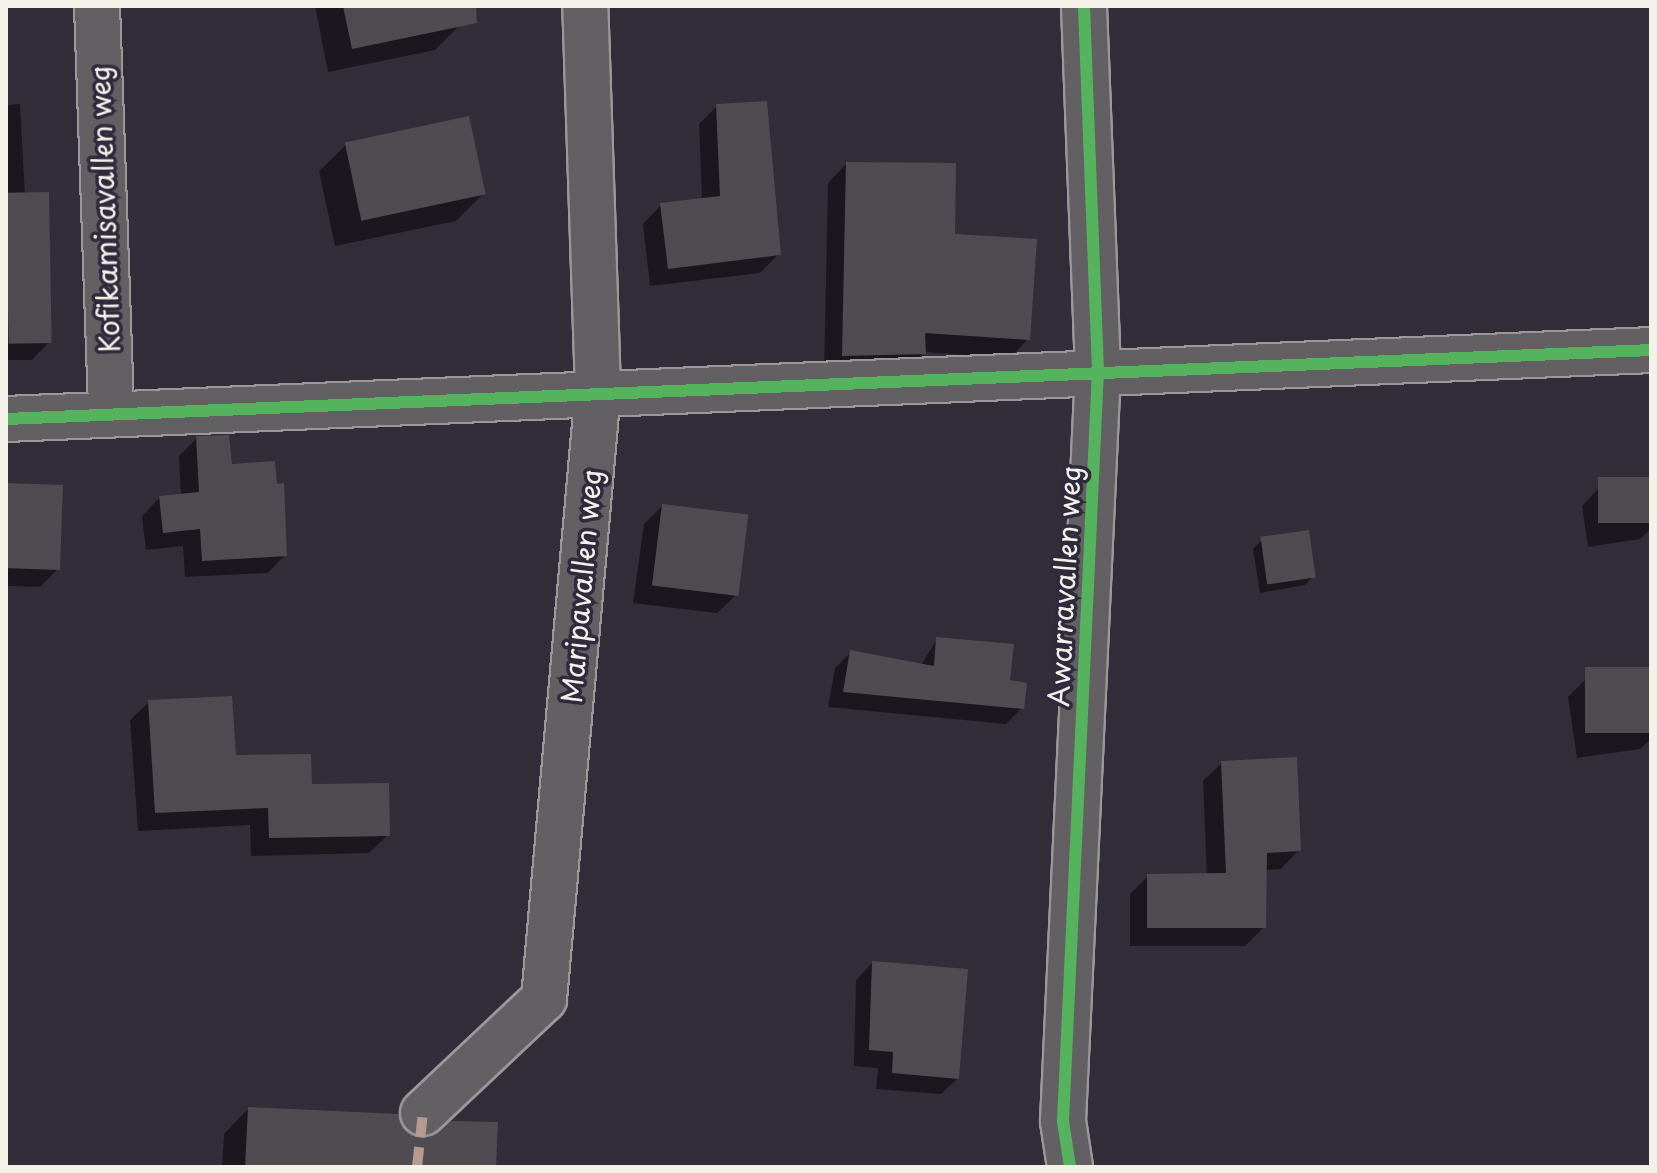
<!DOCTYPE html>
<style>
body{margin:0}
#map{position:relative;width:1657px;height:1173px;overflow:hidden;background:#312e39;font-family:"Playpen Sans",sans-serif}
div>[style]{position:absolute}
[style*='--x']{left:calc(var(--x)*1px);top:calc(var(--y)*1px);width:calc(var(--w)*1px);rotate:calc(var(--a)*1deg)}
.shadow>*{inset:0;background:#0007}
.building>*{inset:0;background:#504b51;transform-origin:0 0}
.roads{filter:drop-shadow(2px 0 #9a989b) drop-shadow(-2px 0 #9a989b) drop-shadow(0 2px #9a989b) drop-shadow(0 -2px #9a989b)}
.minor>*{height:44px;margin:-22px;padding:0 22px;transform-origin:22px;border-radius:22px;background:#626063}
.quiet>*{height:10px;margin-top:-5px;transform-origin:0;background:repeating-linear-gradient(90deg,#b69a8f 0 20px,transparent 0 30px)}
.cycleway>*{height:12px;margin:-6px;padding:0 6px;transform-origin:6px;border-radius:6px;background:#56b35d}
span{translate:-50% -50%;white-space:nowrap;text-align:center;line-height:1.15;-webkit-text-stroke:7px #2f2a3d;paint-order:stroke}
.street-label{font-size:28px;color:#f4f1e8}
.frame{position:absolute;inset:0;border:8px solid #f4f1e8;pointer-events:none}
</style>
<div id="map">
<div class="shadow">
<i style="clip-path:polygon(315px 6px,455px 6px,459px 26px,435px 50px,328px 72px)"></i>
<i style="clip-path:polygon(20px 104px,25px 196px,49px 342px,32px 360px,6px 360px,6px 105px)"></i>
<i style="clip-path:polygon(717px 106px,778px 255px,760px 273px,650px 286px,643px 224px,661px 205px,702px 200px,699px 124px)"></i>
<i style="clip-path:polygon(346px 145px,483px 194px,456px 221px,335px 246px,319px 171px)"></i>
<i style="clip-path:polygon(846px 164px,953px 236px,1028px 339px,1010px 358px,924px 352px,905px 372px,824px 374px,828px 183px)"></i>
<i style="clip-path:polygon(197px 438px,230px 466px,285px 555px,268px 573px,185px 577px,183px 546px,146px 550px,142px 516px,159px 498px,181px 496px,179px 456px)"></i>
<i style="clip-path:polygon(1651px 479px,1651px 529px,1640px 539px,1588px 547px,1582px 506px,1600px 487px)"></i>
<i style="clip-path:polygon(6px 485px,58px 569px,40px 587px,7px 586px,6px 617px)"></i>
<i style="clip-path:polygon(662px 506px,736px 595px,717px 613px,633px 603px,644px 524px)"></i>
<i style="clip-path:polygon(1262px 540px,1314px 576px,1305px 585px,1260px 593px,1253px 549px)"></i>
<i style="clip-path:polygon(937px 639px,1008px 682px,1022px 708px,1006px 724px,828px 707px,835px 668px,851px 652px,921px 665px)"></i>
<i style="clip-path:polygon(1651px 675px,1651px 739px,1640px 749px,1577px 758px,1568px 697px,1587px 678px)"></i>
<i style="clip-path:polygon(149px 702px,234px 757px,310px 786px,388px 835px,369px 853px,251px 856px,250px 825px,138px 831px,130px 720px)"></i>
<i style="clip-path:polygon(1222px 763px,1299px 850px,1281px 869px,1265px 870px,1264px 927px,1245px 946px,1130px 946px,1130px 894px,1148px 876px,1207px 875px,1203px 781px)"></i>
<i style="clip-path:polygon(872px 963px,958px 1078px,941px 1094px,876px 1089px,878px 1068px,854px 1066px,856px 980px)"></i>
<i style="clip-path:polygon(248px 1109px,491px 1167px,222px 1167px,224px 1134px)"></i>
</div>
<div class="building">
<i style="clip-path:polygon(343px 6px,476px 6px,477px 23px,352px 49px)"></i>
<i style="clip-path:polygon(767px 101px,781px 255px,668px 269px,660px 203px,720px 196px,716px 104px)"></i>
<i style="left:469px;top:116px;width:80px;height:127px;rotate:78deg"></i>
<i style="clip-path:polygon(846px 162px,956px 163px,955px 234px,1037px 239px,1030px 340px,925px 333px,926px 354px,842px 356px)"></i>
<i style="left:49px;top:192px;width:151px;height:43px;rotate:89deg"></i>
<i style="clip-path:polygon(229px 435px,232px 464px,275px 461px,277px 484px,284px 483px,287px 556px,202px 561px,200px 529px,163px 533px,159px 496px,199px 492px,196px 436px)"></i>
<i style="left:1651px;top:477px;width:46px;height:53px;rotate:90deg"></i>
<i style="left:6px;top:483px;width:57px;height:85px;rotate:2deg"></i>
<i style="left:662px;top:504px;width:87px;height:82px;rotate:7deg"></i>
<i style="left:1309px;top:530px;width:48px;height:49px;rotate:82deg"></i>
<i style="clip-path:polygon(936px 637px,1014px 644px,1010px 680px,1027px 683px,1024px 709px,843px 692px,850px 650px,934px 666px)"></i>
<i style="left:1651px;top:667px;width:66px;height:66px;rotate:90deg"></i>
<i style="clip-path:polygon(232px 696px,236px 755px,311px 754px,312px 784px,389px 783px,390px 836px,269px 838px,268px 808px,155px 813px,148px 700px)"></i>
<i style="clip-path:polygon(1297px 757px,1301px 851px,1267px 853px,1266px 928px,1147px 928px,1147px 874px,1226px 873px,1221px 761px)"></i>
<i style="clip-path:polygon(872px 961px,968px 969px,959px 1079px,892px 1073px,893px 1052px,869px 1050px)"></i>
<i style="clip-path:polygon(248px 1107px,399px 1114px,417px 1137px,451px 1121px,498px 1122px,496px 1167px,245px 1167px)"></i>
</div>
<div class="roads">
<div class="minor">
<i style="--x:97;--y:6;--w:405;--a:88"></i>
<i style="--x:6;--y:419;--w:1646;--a:-2.4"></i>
<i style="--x:423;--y:1113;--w:166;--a:-43.3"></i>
<i style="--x:544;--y:999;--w:611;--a:-84.93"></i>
<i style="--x:598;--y:390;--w:384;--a:-91.9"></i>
<i style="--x:1070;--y:1167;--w:47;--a:-98.7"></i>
<i style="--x:1063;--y:1121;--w:751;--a:-87.33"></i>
<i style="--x:1098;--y:371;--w:365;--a:-92.2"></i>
</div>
</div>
<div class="quiet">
<i style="--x:417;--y:1167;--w:54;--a:-83.7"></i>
</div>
<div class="cycleway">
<i style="--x:6;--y:419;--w:1646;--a:-2.4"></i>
<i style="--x:1070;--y:1167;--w:47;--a:-98.7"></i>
<i style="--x:1063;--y:1121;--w:751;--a:-87.33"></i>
<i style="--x:1098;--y:371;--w:365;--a:-92.2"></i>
</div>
<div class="street-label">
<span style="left:104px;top:209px;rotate:-92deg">Kofikamisavallen weg</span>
<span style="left:581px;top:586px;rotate:-85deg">Maripavallen weg</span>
<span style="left:1064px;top:586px;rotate:-87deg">Awarravallen weg</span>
</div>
<div class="frame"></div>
</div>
